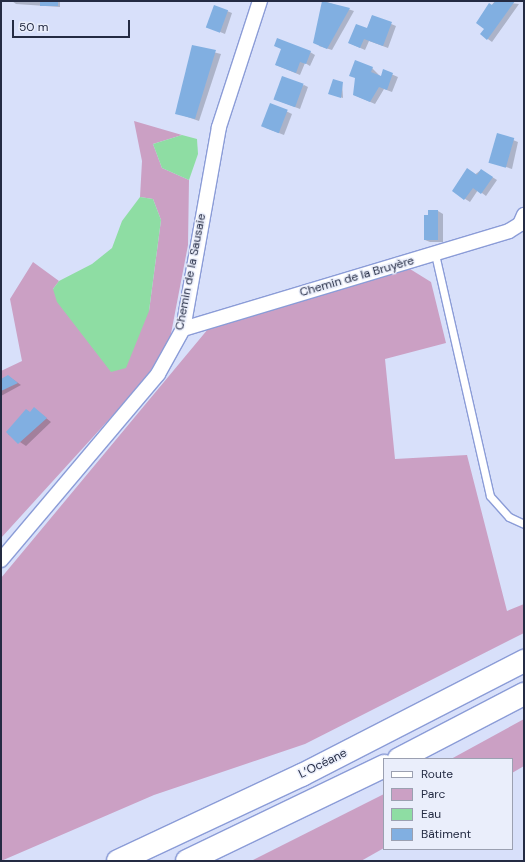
<!DOCTYPE html>
<meta charset="utf-8">
<style>
body{margin:0}
#map{position:relative;width:525px;height:862px;overflow:hidden;background:#d8e0fa;font-family:"DM Sans",sans-serif}
div>[style]{position:absolute}
[style*='--x']{left:calc(var(--x)*1px);top:calc(var(--y)*1px);width:calc(var(--w)*1px);rotate:calc(var(--a)*1deg)}
.green>*{inset:0;background:#cba0c4}
.water>*{inset:0;background:#8edda3}
.shadow>*{inset:0;background:#0003}
.building>*{inset:0;background:#81afe1;transform-origin:0 0}
.roads{filter:drop-shadow(1px 0 #8b9cd7) drop-shadow(-1px 0 #8b9cd7) drop-shadow(0 1px #8b9cd7) drop-shadow(0 -1px #8b9cd7)}
.lane>*{height:7px;margin:-3.5px;padding:0 3.5px;transform-origin:3.5px;border-radius:3.5px;background:#fff}
.street>*{height:14px;margin:-7px;padding:0 7px;transform-origin:7px;border-radius:7px;background:#fff}
.highway>*{height:22px;margin:-11px;padding:0 11px;transform-origin:11px;border-radius:11px;background:#fff}
span{translate:-50% -50%;white-space:nowrap;text-align:center;line-height:1.15;-webkit-text-stroke:3px #eaeefb;paint-order:stroke}
.street-label{font-size:12px;color:#242b43}
.frame{position:absolute;inset:0;border:2px solid #242b43;pointer-events:none}
.legend{position:absolute;left:383px;top:758px;width:130px;height:92px;box-sizing:border-box;background:#eaeefb;border:1px solid #9ba0b1;margin:0;padding:5px 7px;list-style:none;font-size:12px;color:#242b43}
.legend li{display:flex;align-items:center;gap:8px;height:20px}
.legend b{width:20px;border:1px solid #9ba0b1}
.scale{position:absolute;left:12px;top:20px;width:118px;height:18px;box-sizing:border-box;border:2px solid #242b43;border-top:0;padding-left:5px;font-size:12px;line-height:14px;white-space:nowrap;color:#242b43;-webkit-text-stroke:3px #eaeefb;paint-order:stroke}
</style>
<div id="map">
<div class="green">
<i style="clip-path:polygon(134px 121px,182px 135px,153px 144px,162px 168px,189px 180px,188px 245px,170px 339px,144px 381px,1px 538px,1px 371px,22px 361px,10px 299px,33px 262px,59px 281px,53px 289px,149px 311px,161px 220px,153px 199px,140px 197px,142px 161px)"></i>
<i style="clip-path:polygon(410px 269px,431px 282px,446px 343px,385px 359px,395px 459px,467px 455px,507px 611px,524px 604px,524px 633px,305px 744px,154px 795px,1px 861px,1px 578px,208px 329px)"></i>
<i style="clip-path:polygon(524px 719px,524px 766px,512px 773px,512px 759px,451px 759px)"></i>
<i style="clip-path:polygon(384px 794px,384px 848px,361px 861px,251px 861px)"></i>
</div>
<div class="water">
<i style="clip-path:polygon(182px 135px,197px 139px,198px 154px,189px 180px,162px 168px,153px 144px)"></i>
<i style="clip-path:polygon(140px 197px,153px 199px,161px 220px,149px 311px,126px 368px,111px 372px,57px 302px,53px 289px,59px 281px,92px 264px,112px 248px,122px 221px)"></i>
</div>
<div class="shadow">
<i style="clip-path:polygon(12px 1px,60px 1px,60px 7px,16px 4px)"></i>
<i style="clip-path:polygon(324px 1px,354px 11px,332px 50px,319px 46px)"></i>
<i style="clip-path:polygon(495px 1px,519px 4px,492px 42px,481px 34px,485px 29px,477px 23px)"></i>
<i style="clip-path:polygon(227px 11px,232px 13px,225px 34px,208px 27px)"></i>
<i style="clip-path:polygon(372px 16px,396px 26px,388px 48px,369px 41px,365px 50px,349px 43px,367px 29px)"></i>
<i style="clip-path:polygon(193px 47px,221px 54px,199px 121px,176px 113px)"></i>
<i style="clip-path:polygon(310px 52px,315px 55px,310px 66px,305px 63px,300px 75px,276px 65px)"></i>
<i style="clip-path:polygon(372px 68px,381px 77px,384px 71px,398px 77px,392px 92px,384px 89px,375px 104px,354px 95px)"></i>
<i style="clip-path:polygon(342px 83px,343px 98px,331px 94px)"></i>
<i style="clip-path:polygon(304px 85px,308px 87px,300px 109px,274px 99px)"></i>
<i style="clip-path:polygon(271px 104px,292px 114px,284px 135px,266px 128px)"></i>
<i style="clip-path:polygon(498px 134px,518px 142px,512px 169px,491px 162px)"></i>
<i style="clip-path:polygon(481px 170px,497px 180px,486px 196px,478px 190px,470px 202px,453px 191px)"></i>
<i style="clip-path:polygon(438px 211px,443px 214px,443px 242px,430px 242px,425px 240px,429px 216px)"></i>
<i style="clip-path:polygon(8px 376px,21px 385px,1px 396px,1px 380px)"></i>
<i style="clip-path:polygon(35px 409px,51px 422px,26px 446px,8px 434px,26px 410px,31px 413px)"></i>
</div>
<div class="building">
<i style="left:40px;top:1px;width:18px;height:5px"></i>
<i style="clip-path:polygon(322px 1px,350px 8px,327px 49px,313px 43px)"></i>
<i style="clip-path:polygon(496px 1px,515px 1px,487px 40px,480px 34px,484px 29px,476px 23px,489px 3px,492px 5px)"></i>
<i style="left:214px;top:5px;width:15px;height:24px;rotate:20deg"></i>
<i style="clip-path:polygon(372px 15px,392px 22px,383px 46px,364px 39px,360px 48px,348px 43px,356px 24px,367px 28px)"></i>
<i style="clip-path:polygon(277px 38px,311px 51px,306px 64px,300px 62px,296px 73px,275px 65px,281px 49px,274px 46px)"></i>
<i style="clip-path:polygon(192px 45px,216px 50px,195px 119px,175px 114px)"></i>
<i style="clip-path:polygon(355px 60px,373px 67px,371px 72px,381px 76px,383px 69px,393px 73px,387px 90px,379px 87px,370px 102px,353px 95px,355px 78px,349px 76px)"></i>
<i style="left:282px;top:76px;width:23px;height:25px;rotate:20deg"></i>
<i style="clip-path:polygon(333px 79px,343px 82px,341px 98px,328px 94px)"></i>
<i style="left:270px;top:103px;width:19px;height:25px;rotate:21deg"></i>
<i style="left:497px;top:133px;width:18px;height:31px;rotate:16deg"></i>
<i style="clip-path:polygon(467px 168px,477px 175px,481px 169px,493px 177px,481px 194px,473px 188px,464px 200px,452px 191px)"></i>
<i style="clip-path:polygon(428px 210px,438px 210px,438px 240px,424px 240px,424px 215px,428px 215px)"></i>
<i style="clip-path:polygon(8px 375px,18px 383px,1px 391px,1px 379px)"></i>
<i style="clip-path:polygon(34px 407px,47px 418px,18px 444px,6px 432px,26px 409px,30px 412px)"></i>
</div>
<div class="roads">
<div class="lane">
<i style="--x:435;--y:254;--w:248;--a:77.2"></i>
<i style="--x:490;--y:496;--w:28;--a:48"></i>
<i style="--x:509;--y:517;--w:17;--a:25"></i>
</div>
<div class="street">
<i style="--x:183;--y:329;--w:340;--a:-16.7"></i>
<i style="--x:509;--y:231;--w:13;--a:-32"></i>
<i style="--x:520;--y:224;--w:10;--a:-66"></i>
<i style="--x:1;--y:560;--w:243;--a:-49.8"></i>
<i style="--x:158;--y:374;--w:51;--a:-60.9"></i>
<i style="--x:183;--y:329;--w:205;--a:-79.9"></i>
<i style="--x:219;--y:127;--w:133;--a:-72"></i>
</div>
<div class="highway">
<i style="--x:399;--y:759;--w:141;--a:-27.5"></i>
<i style="--x:118;--y:861;--w:203;--a:-25.1"></i>
<i style="--x:302;--y:775;--w:250;--a:-27.2"></i>
<i style="--x:187;--y:861;--w:219;--a:-25.7"></i>
</div>
</div>
<div class="street-label">
<span style="left:191px;top:272px;rotate:-79deg">Chemin de la Sausaie</span>
<span style="left:357px;top:277px;rotate:-16deg">Chemin de la Bruyère</span>
<span style="left:323px;top:764px;rotate:-26deg">L’Océane</span>
</div>
<div class="frame"></div>
<ul class="legend">
<li><b style="height:5px;background:#fff"></b>Route</li>
<li><b style="height:11px;background:#cba0c4"></b>Parc</li>
<li><b style="height:11px;background:#8edda3"></b>Eau</li>
<li><b style="height:11px;background:#81afe1"></b>Bâtiment</li>
</ul>
<div class="scale">50 m</div>
</div>
